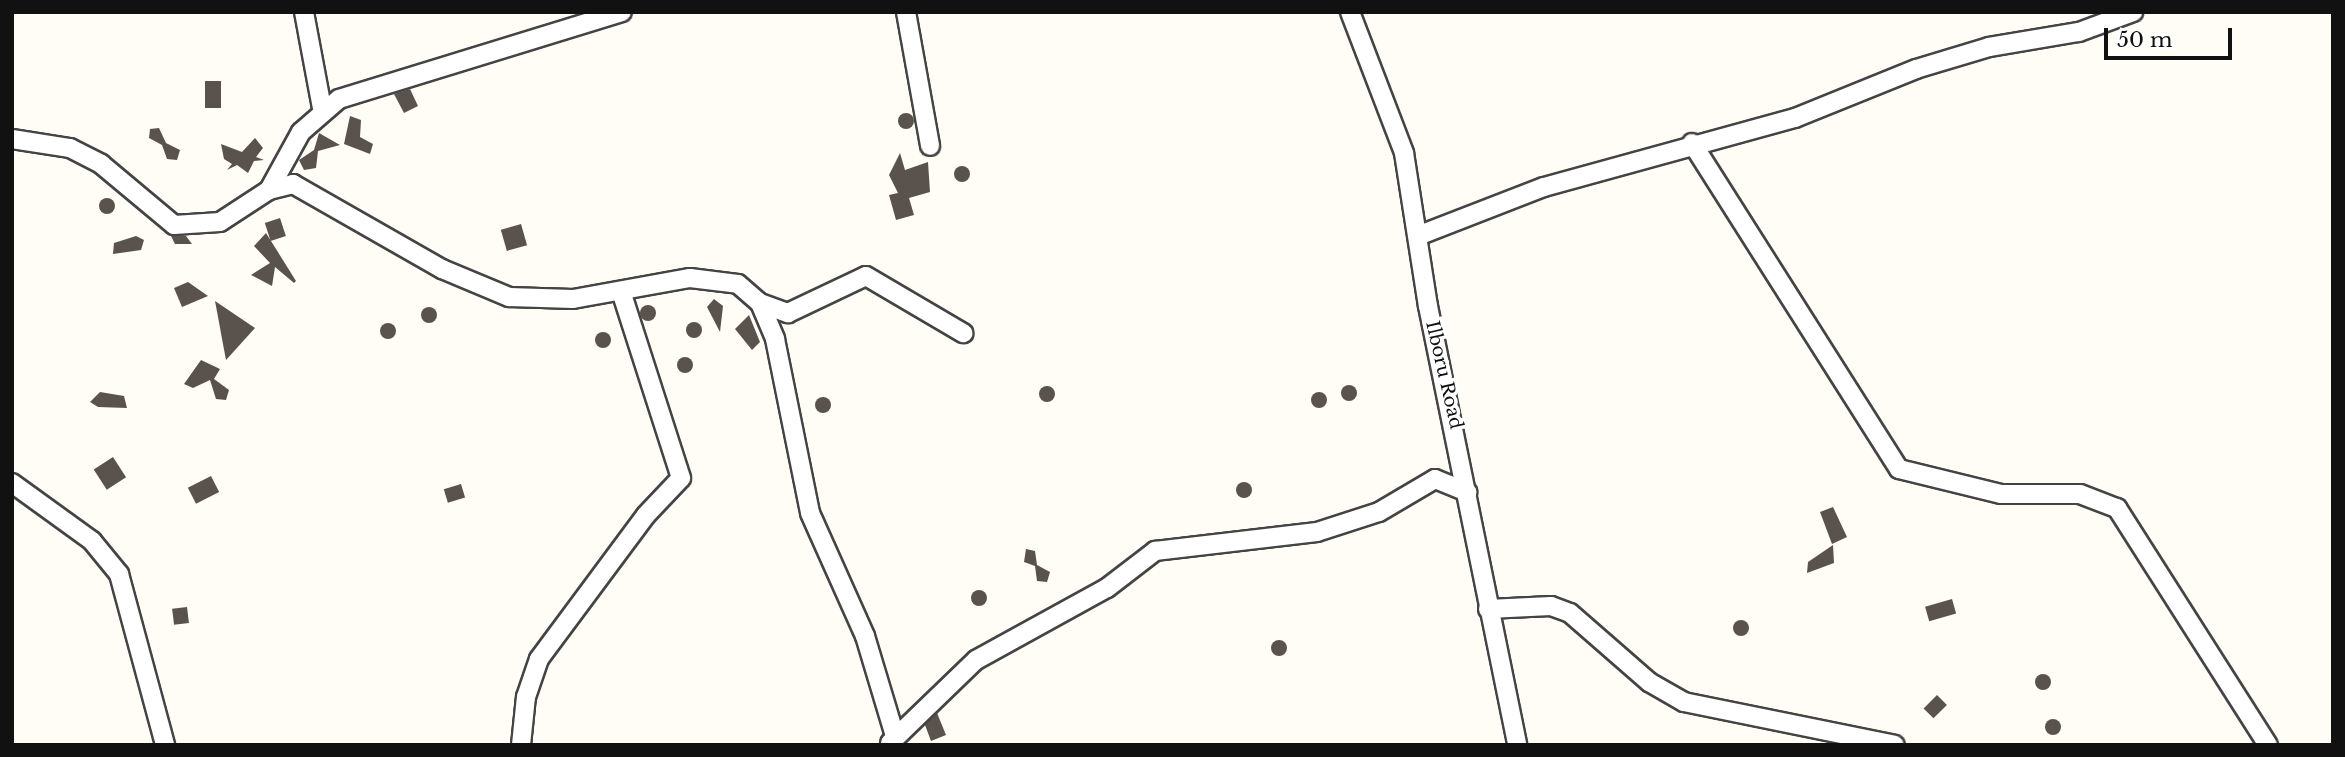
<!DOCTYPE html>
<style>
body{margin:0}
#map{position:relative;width:2345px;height:757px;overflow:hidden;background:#fffdf5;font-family:"Libre Baskerville",serif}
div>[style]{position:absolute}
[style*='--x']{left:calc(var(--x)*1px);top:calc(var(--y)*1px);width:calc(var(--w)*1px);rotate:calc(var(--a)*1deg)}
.building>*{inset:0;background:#5a524d;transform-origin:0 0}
.round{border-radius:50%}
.roads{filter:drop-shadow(2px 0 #444) drop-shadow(-2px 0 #444) drop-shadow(0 2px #444) drop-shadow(0 -2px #444)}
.minor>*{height:18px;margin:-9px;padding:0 9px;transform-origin:9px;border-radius:9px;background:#fff}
span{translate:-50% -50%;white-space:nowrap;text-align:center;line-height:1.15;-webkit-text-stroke:7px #fff;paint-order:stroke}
.street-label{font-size:18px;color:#111}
.frame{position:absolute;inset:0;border:14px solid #111;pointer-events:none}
.scale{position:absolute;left:2104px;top:28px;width:128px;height:32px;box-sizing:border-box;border:4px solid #111;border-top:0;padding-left:9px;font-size:21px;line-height:24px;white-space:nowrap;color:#111;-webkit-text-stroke:5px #fff;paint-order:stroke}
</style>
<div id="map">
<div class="building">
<i style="left:205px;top:81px;width:16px;height:27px"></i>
<i style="clip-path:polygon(410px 89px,418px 106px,404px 113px,394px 94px)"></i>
<i class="round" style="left:898px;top:113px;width:16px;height:16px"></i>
<i style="clip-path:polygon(350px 116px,361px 120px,360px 137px,373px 144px,370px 154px,344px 144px)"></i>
<i style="clip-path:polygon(159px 128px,166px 143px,180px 150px,177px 160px,167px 159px,162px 145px,149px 138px,150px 129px)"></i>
<i style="clip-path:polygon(319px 133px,340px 145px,318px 151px,316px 168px,304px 170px,299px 160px,314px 150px)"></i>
<i style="clip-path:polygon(255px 138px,263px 148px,256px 157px,264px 160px,254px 161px,248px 173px,237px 165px,227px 170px,232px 164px,224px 159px,221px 144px,242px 152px)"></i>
<i style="clip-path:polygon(900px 153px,905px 170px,928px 162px,930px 192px,909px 198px,914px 215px,896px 220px,889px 195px,898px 193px,889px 175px)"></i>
<i class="round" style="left:954px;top:166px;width:16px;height:16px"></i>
<i class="round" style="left:99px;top:198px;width:16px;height:16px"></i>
<i style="left:280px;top:218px;width:19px;height:16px;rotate:72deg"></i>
<i style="left:521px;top:224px;width:22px;height:21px;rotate:74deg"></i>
<i style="clip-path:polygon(266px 233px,296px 281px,294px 283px,275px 267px,272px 286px,251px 275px,270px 263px,254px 246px)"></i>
<i style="clip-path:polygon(136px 236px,144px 240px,141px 250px,113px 254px,114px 243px)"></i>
<i style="clip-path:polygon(171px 236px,186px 236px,192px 244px,175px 244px)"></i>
<i style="clip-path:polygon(188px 282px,208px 296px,182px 307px,174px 288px)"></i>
<i style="clip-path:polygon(714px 299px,723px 306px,720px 332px,707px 307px)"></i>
<i style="clip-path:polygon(215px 301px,255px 328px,226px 360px)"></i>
<i class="round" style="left:640px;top:305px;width:16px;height:16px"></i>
<i class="round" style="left:421px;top:307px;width:16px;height:16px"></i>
<i style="clip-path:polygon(749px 315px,760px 342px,752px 350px,735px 329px)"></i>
<i class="round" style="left:686px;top:322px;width:16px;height:16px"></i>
<i class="round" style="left:380px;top:323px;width:16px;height:16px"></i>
<i class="round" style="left:595px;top:332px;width:16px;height:16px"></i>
<i class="round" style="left:677px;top:357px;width:16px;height:16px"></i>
<i style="clip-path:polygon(201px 360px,220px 369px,214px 379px,229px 390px,226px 400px,216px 399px,210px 380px,193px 388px,184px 384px)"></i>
<i class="round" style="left:1341px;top:385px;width:16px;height:16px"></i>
<i class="round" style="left:1039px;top:386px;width:16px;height:16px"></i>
<i style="clip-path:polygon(100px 392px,124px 396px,127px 408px,98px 407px,90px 402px)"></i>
<i class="round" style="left:1311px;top:392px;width:16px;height:16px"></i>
<i class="round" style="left:815px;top:397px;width:16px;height:16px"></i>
<i style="left:113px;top:457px;width:24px;height:23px;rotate:57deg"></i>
<i style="left:211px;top:476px;width:18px;height:26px;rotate:63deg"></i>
<i class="round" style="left:1236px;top:482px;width:16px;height:16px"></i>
<i style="left:461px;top:484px;width:14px;height:18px;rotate:73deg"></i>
<i style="clip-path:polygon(1833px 507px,1847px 537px,1832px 544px,1820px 512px)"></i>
<i style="clip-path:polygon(1833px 545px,1834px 563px,1807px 573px,1808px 562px)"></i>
<i style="clip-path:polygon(1026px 549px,1035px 551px,1037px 565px,1050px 572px,1047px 582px,1037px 581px,1035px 566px,1024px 562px)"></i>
<i class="round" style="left:971px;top:590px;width:16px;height:16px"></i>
<i style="left:1952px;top:599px;width:15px;height:28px;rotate:74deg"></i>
<i style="left:187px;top:607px;width:16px;height:15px;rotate:83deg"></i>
<i class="round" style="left:1733px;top:620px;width:16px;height:16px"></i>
<i class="round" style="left:1271px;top:640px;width:16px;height:16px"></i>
<i class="round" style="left:2035px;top:674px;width:16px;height:16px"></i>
<i style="left:1937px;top:695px;width:14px;height:19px;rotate:45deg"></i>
<i style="clip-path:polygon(937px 713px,946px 735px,931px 741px,925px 725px)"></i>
<i class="round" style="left:2045px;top:719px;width:16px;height:16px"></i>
</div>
<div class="roads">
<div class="minor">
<i style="--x:304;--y:12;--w:98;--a:79.4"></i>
<i style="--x:906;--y:12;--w:136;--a:79.8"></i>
<i style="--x:1350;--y:12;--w:151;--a:69"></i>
<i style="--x:1404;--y:153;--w:155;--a:81.1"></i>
<i style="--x:1428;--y:306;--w:448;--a:78.5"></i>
<i style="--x:12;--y:139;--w:59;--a:8.8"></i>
<i style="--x:70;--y:148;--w:35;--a:27"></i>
<i style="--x:101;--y:164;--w:95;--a:39.9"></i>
<i style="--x:174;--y:225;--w:46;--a:-3.7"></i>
<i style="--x:220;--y:222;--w:59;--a:-33.1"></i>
<i style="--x:269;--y:190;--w:25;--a:-14"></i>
<i style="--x:293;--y:184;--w:172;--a:29.7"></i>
<i style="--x:442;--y:269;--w:73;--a:22.7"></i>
<i style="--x:509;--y:297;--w:64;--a:1.8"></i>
<i style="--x:573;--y:299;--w:119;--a:-10.2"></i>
<i style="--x:690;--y:278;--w:48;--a:7.1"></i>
<i style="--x:738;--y:284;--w:29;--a:41"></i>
<i style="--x:760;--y:303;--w:39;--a:67"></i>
<i style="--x:775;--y:339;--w:177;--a:78.6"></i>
<i style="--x:810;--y:513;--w:135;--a:65.9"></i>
<i style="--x:865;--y:636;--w:104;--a:73.3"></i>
<i style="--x:1692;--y:143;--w:386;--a:57.6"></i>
<i style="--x:1899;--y:469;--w:105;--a:13.8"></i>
<i style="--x:2001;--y:494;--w:79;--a:0"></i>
<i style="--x:2080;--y:494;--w:40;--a:21"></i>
<i style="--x:2117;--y:508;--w:281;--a:57.5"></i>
<i style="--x:269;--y:190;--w:66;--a:-61.1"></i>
<i style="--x:301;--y:132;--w:50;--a:-41"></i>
<i style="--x:339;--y:99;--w:296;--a:-17.1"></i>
<i style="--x:1420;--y:235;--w:133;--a:-21.2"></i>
<i style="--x:1544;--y:187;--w:260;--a:-15.4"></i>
<i style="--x:1795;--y:118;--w:131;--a:-22"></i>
<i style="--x:1916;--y:69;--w:76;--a:-16.8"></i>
<i style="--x:1989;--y:47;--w:91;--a:-9.5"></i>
<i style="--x:2079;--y:32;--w:58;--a:-20.3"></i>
<i style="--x:760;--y:303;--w:30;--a:20"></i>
<i style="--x:788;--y:313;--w:86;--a:-25.4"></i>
<i style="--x:866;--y:276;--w:113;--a:30.4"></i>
<i style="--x:12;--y:483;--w:99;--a:35.9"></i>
<i style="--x:92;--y:541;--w:43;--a:50.7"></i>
<i style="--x:119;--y:574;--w:177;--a:74.9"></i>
<i style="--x:1488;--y:609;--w:63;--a:-2.7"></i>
<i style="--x:1551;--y:606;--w:20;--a:20"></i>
<i style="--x:1570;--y:613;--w:105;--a:41.1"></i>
<i style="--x:1649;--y:682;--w:40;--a:29.7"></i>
<i style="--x:1684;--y:702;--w:215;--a:11.5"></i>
<i style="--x:890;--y:743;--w:120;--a:-44"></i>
<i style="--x:976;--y:660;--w:149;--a:-28.8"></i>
<i style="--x:1107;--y:588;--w:61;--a:-37.6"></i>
<i style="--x:1155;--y:551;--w:163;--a:-6.7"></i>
<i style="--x:1317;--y:532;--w:65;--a:-17.9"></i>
<i style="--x:1379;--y:512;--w:65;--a:-30.5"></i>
<i style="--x:1435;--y:479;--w:35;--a:22"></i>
<i style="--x:521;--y:745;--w:48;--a:-84.1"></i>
<i style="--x:526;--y:697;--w:40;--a:-71.1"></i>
<i style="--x:539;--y:659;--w:179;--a:-53.4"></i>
<i style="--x:646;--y:515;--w:51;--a:-46.6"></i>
<i style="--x:681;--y:478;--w:196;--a:-107.8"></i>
</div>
</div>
<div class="street-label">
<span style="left:1444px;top:375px;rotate:77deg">Ilboru Road</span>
</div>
<div class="frame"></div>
<div class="scale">50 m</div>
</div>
